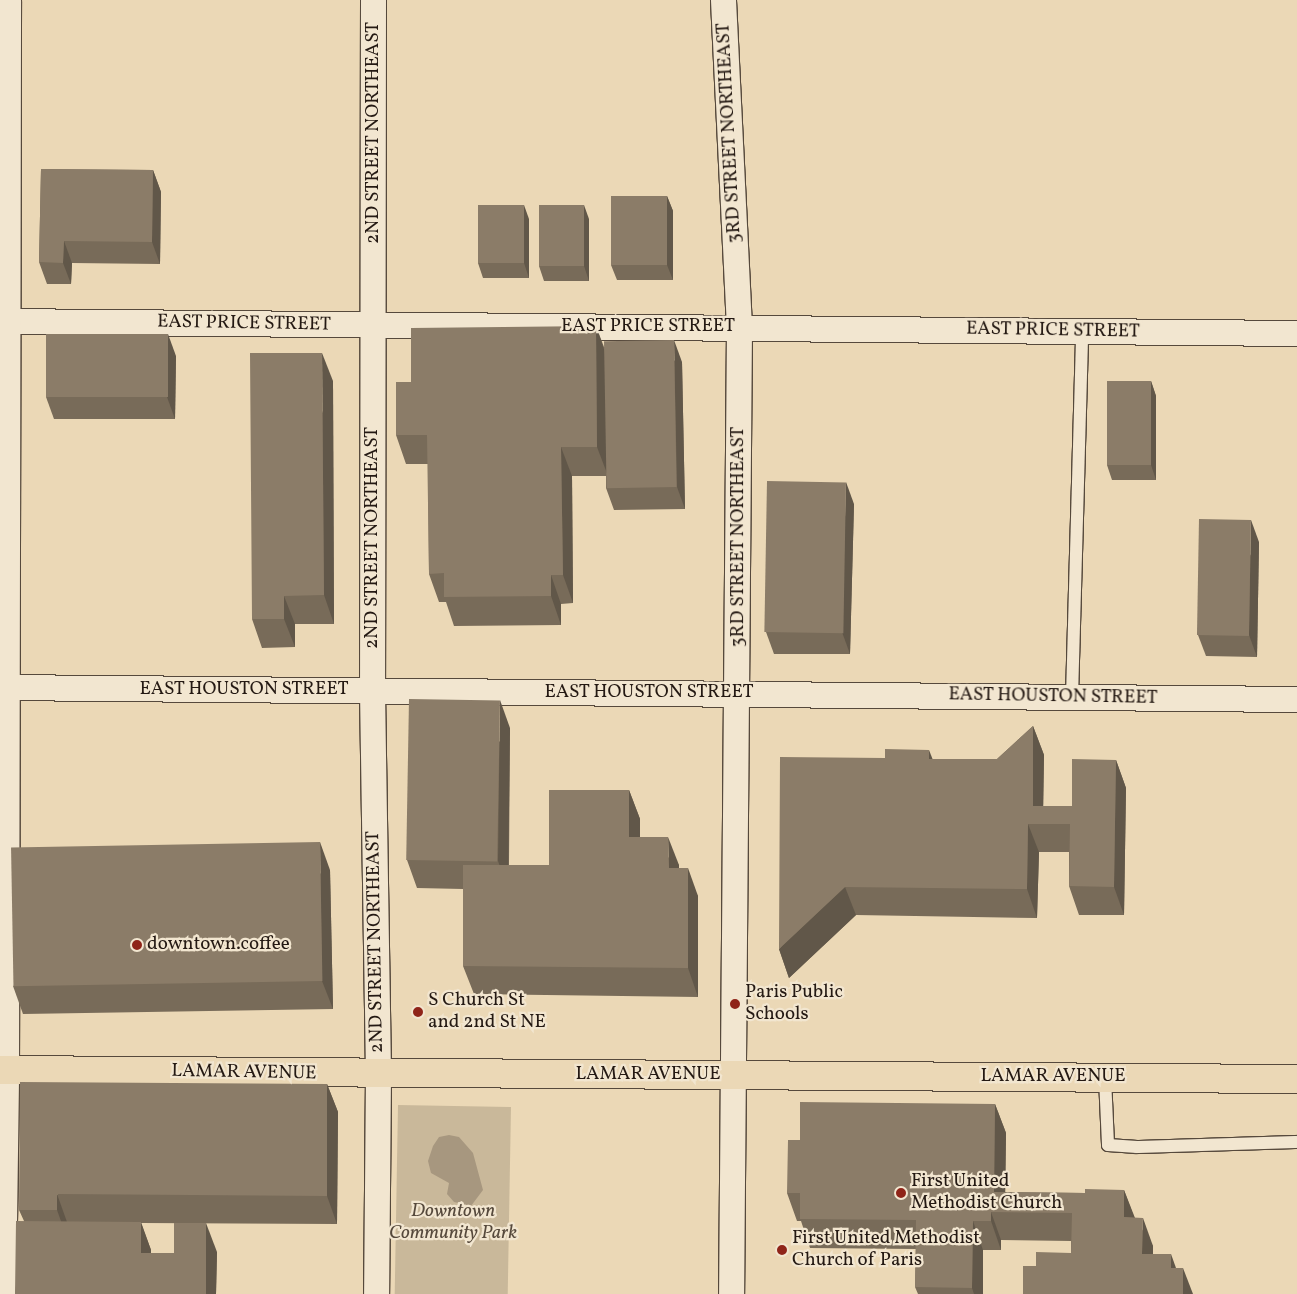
<!DOCTYPE html>
<style>
body{margin:0}
#map{position:relative;width:1297px;height:1294px;overflow:hidden;background:#ebd8b6;font-family:Vollkorn,serif}
div>[style]{position:absolute}
[style*='--x']{left:calc(var(--x)*1px);top:calc(var(--y)*1px);width:calc(var(--w)*1px);rotate:calc(var(--a)*1deg)}
.green>*{inset:0;background:#c9b89a;transform-origin:0 0}
.water>*{inset:0;background:#a7977f}
.roads{filter:drop-shadow(1px 0 #56493c) drop-shadow(-1px 0 #56493c) drop-shadow(0 1px #56493c) drop-shadow(0 -1px #56493c)}
.service>*{height:12px;margin:-6px;padding:0 6px;transform-origin:6px;border-radius:6px;background:#f2e6d0}
.minor>*{height:25px;margin:-12.5px;padding:0 12.5px;transform-origin:12.5px;border-radius:12.5px;background:#f2e6d0}
.primary>*{height:28px;margin:-14px;padding:0 14px;transform-origin:14px;border-radius:14px;background:#ebd8b6}
.wall>*{inset:0;background:#786b59}
.shaded-wall>*{inset:0;background:#615749}
.building>*{inset:0;background:#8b7c68;transform-origin:0 0}
.dots>*{width:14px;height:14px;translate:-50% -50%;box-sizing:border-box;border:2px solid #f2e6d0;border-radius:50%}
span{translate:-50% -50%;white-space:nowrap;text-align:center;line-height:1.15;-webkit-text-stroke:4.5px #f2e6d0;paint-order:stroke}
.street-label{font-size:19px;color:#241913}
.poi-label{font-size:19px;color:#241913}
.left{translate:0 -50%;text-align:left}
.park-label{font-size:19px;color:#56493c;font-style:italic}
</style>
<div id="map">
<div class="green">
<i style="left:398px;top:1105px;width:113px;height:189px;rotate:1deg"></i>
</div>
<div class="water">
<i style="clip-path:polygon(449px 1135px,459px 1137px,473px 1153px,483px 1190px,471px 1206px,454px 1202px,447px 1194px,449px 1183px,431px 1173px,428px 1161px,433px 1146px,439px 1137px)"></i>
</div>
<div class="roads">
<div class="service">
<i style="--x:1072;--y:697;--w:366;--a:-88.4"></i>
<i style="--x:1105;--y:1078;--w:67;--a:87.4"></i>
<i style="--x:1108;--y:1145;--w:29;--a:4"></i>
<i style="--x:1137;--y:1147;--w:160;--a:-1.8"></i>
</div>
<div class="minor">
<i style="--x:373;--y:0;--w:691;--a:90.08"></i>
<i style="--x:372;--y:691;--w:384;--a:89.1"></i>
<i style="--x:378;--y:1075;--w:219;--a:90.5"></i>
<i style="--x:723;--y:0;--w:328;--a:87.2"></i>
<i style="--x:739;--y:328;--w:966;--a:90.47"></i>
<i style="--x:0;--y:321;--w:1297;--a:0.53"></i>
<i style="--x:0;--y:687;--w:1297;--a:0.53"></i>
<i style="--x:3;--y:1294;--w:224;--a:-89.2"></i>
<i style="--x:6;--y:1070;--w:1070;--a:-89.89"></i>
</div>
<div class="primary">
<i style="--x:0;--y:1070;--w:1297;--a:0.4"></i>
</div>
</div>
<div class="wall">
<i style="clip-path:polygon(41px 169px,153px 170px,161px 192px,160px 264px,72px 263px,71px 284px,47px 284px,39px 262px)"></i>
<i style="clip-path:polygon(667px 196px,673px 211px,673px 280px,617px 280px,611px 265px)"></i>
<i style="clip-path:polygon(529px 219px,529px 278px,483px 278px,478px 263px)"></i>
<i style="clip-path:polygon(589px 219px,589px 281px,544px 281px,539px 266px)"></i>
<i style="clip-path:polygon(596px 326px,604px 347px,682px 362px,685px 509px,614px 510px,606px 488px,606px 476px,572px 476px,573px 603px,561px 604px,561px 625px,454px 626px,446px 602px,439px 602px,429px 574px,428px 464px,406px 464px,396px 435px,411px 382px)"></i>
<i style="clip-path:polygon(176px 356px,175px 419px,54px 419px,46px 397px)"></i>
<i style="clip-path:polygon(333px 381px,334px 624px,295px 624px,295px 647px,262px 648px,252px 619px)"></i>
<i style="clip-path:polygon(1151px 381px,1156px 396px,1156px 480px,1112px 480px,1107px 465px)"></i>
<i style="clip-path:polygon(854px 504px,850px 654px,774px 654px,766px 632px)"></i>
<i style="clip-path:polygon(1259px 542px,1257px 657px,1206px 656px,1198px 635px)"></i>
<i style="clip-path:polygon(1033px 726px,1044px 755px,1043px 806px,1072px 806px,1116px 760px,1126px 788px,1124px 915px,1079px 915px,1069px 886px,1069px 852px,1039px 852px,1037px 918px,856px 915px,789px 978px,779px 949px,933px 759px,997px 759px)"></i>
<i style="clip-path:polygon(510px 728px,509px 865px,549px 865px,629px 790px,640px 819px,640px 837px,679px 865px,679px 868px,698px 896px,698px 997px,474px 994px,463px 966px,463px 889px,417px 888px,407px 860px)"></i>
<i style="clip-path:polygon(330px 870px,333px 1009px,23px 1014px,13px 986px)"></i>
<i style="clip-path:polygon(327px 1084px,338px 1112px,337px 1224px,141px 1223px,151px 1250px,151px 1253px,174px 1253px,217px 1252px,216px 1294px,15px 1294px,24px 1221px,19px 1210px)"></i>
<i style="clip-path:polygon(995px 1104px,1006px 1133px,1005px 1192px,1085px 1193px,1124px 1190px,1134px 1217px,1153px 1246px,1153px 1254px,1036px 1266px,1071px 1253px,1071px 1241px,1001px 1240px,1001px 1250px,983px 1250px,983px 1294px,918px 1294px,915px 1287px,916px 1249px,810px 1248px,801px 1221px,797px 1221px,787px 1193px,800px 1140px)"></i>
</div>
<div class="shaded-wall">
<i style="clip-path:polygon(153px 170px,161px 192px,160px 264px,152px 242px)"></i>
<i style="clip-path:polygon(667px 196px,673px 211px,673px 280px,667px 265px)"></i>
<i style="clip-path:polygon(524px 205px,529px 219px,529px 278px,524px 263px)"></i>
<i style="clip-path:polygon(584px 205px,589px 219px,589px 281px,584px 266px)"></i>
<i style="clip-path:polygon(64px 241px,72px 263px,71px 284px,63px 263px)"></i>
<i style="clip-path:polygon(596px 326px,606px 355px,608px 476px,597px 447px)"></i>
<i style="clip-path:polygon(168px 334px,176px 356px,175px 419px,167px 397px)"></i>
<i style="clip-path:polygon(674px 340px,682px 362px,685px 509px,677px 487px)"></i>
<i style="clip-path:polygon(322px 353px,333px 381px,334px 624px,324px 595px)"></i>
<i style="clip-path:polygon(1151px 381px,1156px 396px,1156px 480px,1151px 465px)"></i>
<i style="clip-path:polygon(561px 447px,572px 476px,573px 603px,563px 575px)"></i>
<i style="clip-path:polygon(846px 482px,854px 504px,850px 654px,842px 632px)"></i>
<i style="clip-path:polygon(1251px 520px,1259px 542px,1257px 657px,1249px 635px)"></i>
<i style="clip-path:polygon(551px 575px,561px 604px,561px 625px,551px 596px)"></i>
<i style="clip-path:polygon(284px 596px,295px 624px,295px 647px,284px 619px)"></i>
<i style="clip-path:polygon(500px 700px,510px 728px,508px 890px,498px 861px)"></i>
<i style="clip-path:polygon(1033px 726px,1044px 755px,1043px 824px,1033px 806px)"></i>
<i style="clip-path:polygon(929px 750px,940px 778px,929px 759px)"></i>
<i style="clip-path:polygon(1116px 760px,1126px 788px,1124px 915px,1114px 887px)"></i>
<i style="clip-path:polygon(629px 790px,640px 819px,640px 865px,629px 837px)"></i>
<i style="clip-path:polygon(1028px 824px,1039px 852px,1037px 918px,1027px 889px)"></i>
<i style="clip-path:polygon(668px 837px,679px 865px,679px 896px,669px 868px)"></i>
<i style="clip-path:polygon(320px 842px,330px 870px,333px 1009px,322px 981px)"></i>
<i style="clip-path:polygon(688px 868px,698px 896px,698px 997px,688px 968px)"></i>
<i style="clip-path:polygon(845px 887px,856px 915px,789px 978px,779px 949px)"></i>
<i style="clip-path:polygon(327px 1084px,338px 1112px,337px 1224px,327px 1196px)"></i>
<i style="clip-path:polygon(995px 1104px,1006px 1133px,1005px 1212px,994px 1192px)"></i>
<i style="clip-path:polygon(1124px 1190px,1135px 1218px,1124px 1217px)"></i>
<i style="clip-path:polygon(57px 1194px,67px 1222px,67px 1238px,57px 1210px)"></i>
<i style="clip-path:polygon(991px 1212px,1001px 1240px,1001px 1250px,991px 1221px)"></i>
<i style="clip-path:polygon(1143px 1218px,1153px 1246px,1153px 1282px,1142px 1254px)"></i>
<i style="clip-path:polygon(973px 1221px,983px 1250px,983px 1294px,974px 1294px,972px 1288px)"></i>
<i style="clip-path:polygon(141px 1222px,151px 1250px,151px 1281px,141px 1253px)"></i>
<i style="clip-path:polygon(206px 1223px,217px 1252px,216px 1294px,206px 1294px)"></i>
<i style="clip-path:polygon(1171px 1254px,1181px 1282px,1171px 1268px)"></i>
<i style="clip-path:polygon(1183px 1268px,1193px 1294px,1183px 1294px)"></i>
</div>
<div class="building">
<i style="clip-path:polygon(41px 169px,153px 170px,152px 242px,64px 241px,63px 263px,39px 262px)"></i>
<i style="left:611px;top:196px;width:56px;height:69px"></i>
<i style="left:478px;top:205px;width:46px;height:58px"></i>
<i style="left:539px;top:205px;width:45px;height:61px"></i>
<i style="clip-path:polygon(596px 326px,597px 447px,561px 447px,563px 575px,551px 575px,551px 596px,444px 597px,444px 573px,429px 574px,427px 435px,396px 435px,396px 382px,411px 382px,411px 328px)"></i>
<i style="left:46px;top:334px;width:122px;height:63px"></i>
<i style="left:674px;top:340px;width:147px;height:70px;rotate:89deg"></i>
<i style="clip-path:polygon(250px 353px,322px 353px,324px 595px,284px 596px,284px 619px,252px 619px)"></i>
<i style="left:1107px;top:381px;width:44px;height:84px"></i>
<i style="left:767px;top:481px;width:79px;height:151px;rotate:1deg"></i>
<i style="left:1199px;top:519px;width:52px;height:116px;rotate:1deg"></i>
<i style="left:409px;top:699px;width:91px;height:161px;rotate:1deg"></i>
<i style="clip-path:polygon(1033px 726px,1033px 806px,1072px 806px,1072px 759px,1116px 760px,1114px 887px,1069px 886px,1070px 824px,1028px 824px,1027px 889px,845px 887px,779px 949px,780px 757px,885px 758px,885px 749px,929px 750px,929px 759px,997px 759px)"></i>
<i style="clip-path:polygon(549px 790px,629px 790px,629px 837px,668px 837px,669px 868px,688px 868px,688px 968px,463px 966px,463px 865px,549px 865px)"></i>
<i style="left:320px;top:842px;width:139px;height:309px;rotate:89deg"></i>
<i style="clip-path:polygon(20px 1082px,327px 1084px,327px 1196px,57px 1194px,57px 1210px,19px 1210px)"></i>
<i style="clip-path:polygon(800px 1102px,995px 1104px,994px 1192px,1085px 1193px,1085px 1189px,1124px 1190px,1124px 1217px,1143px 1218px,1142px 1254px,1171px 1254px,1171px 1268px,1183px 1268px,1183px 1294px,1023px 1294px,1023px 1266px,1036px 1266px,1036px 1252px,1071px 1253px,1072px 1213px,991px 1212px,991px 1221px,973px 1221px,972px 1288px,915px 1287px,916px 1220px,800px 1219px,800px 1193px,787px 1193px,788px 1140px,800px 1140px)"></i>
<i style="clip-path:polygon(16px 1221px,141px 1222px,141px 1253px,174px 1253px,174px 1223px,206px 1223px,206px 1294px,15px 1294px)"></i>
</div>
<div class="dots">
<i style="left:137px;top:945px;background:#8f2418"></i>
<i style="left:735px;top:1004px;background:#8f2418"></i>
<i style="left:418px;top:1012px;background:#8f2418"></i>
<i style="left:901px;top:1193px;background:#8f2418"></i>
<i style="left:782px;top:1250px;background:#8f2418"></i>
</div>
<div class="street-label">
<span style="left:374px;top:133px;rotate:-90deg">2ND STREET NORTHEAST</span>
<span style="left:730px;top:133px;rotate:-93deg">3RD STREET NORTHEAST</span>
<span style="left:244px;top:324px;rotate:1deg">EAST PRICE STREET</span>
<span style="left:648px;top:327px">EAST PRICE STREET</span>
<span style="left:1053px;top:331px;rotate:1deg">EAST PRICE STREET</span>
<span style="left:739px;top:537px;rotate:-90deg">3RD STREET NORTHEAST</span>
<span style="left:373px;top:538px;rotate:-90deg">2ND STREET NORTHEAST</span>
<span style="left:244px;top:690px">EAST HOUSTON STREET</span>
<span style="left:649px;top:693px">EAST HOUSTON STREET</span>
<span style="left:1053px;top:697px;rotate:1deg">EAST HOUSTON STREET</span>
<span style="left:376px;top:942px;rotate:-91deg">2ND STREET NORTHEAST</span>
<span style="left:244px;top:1073px;rotate:1deg">LAMAR AVENUE</span>
<span style="left:648px;top:1075px">LAMAR AVENUE</span>
<span style="left:1053px;top:1077px">LAMAR AVENUE</span>
</div>
<div class="poi-label">
<span class="left" style="left:147px;top:945px">downtown.coffee</span>
<span class="left" style="left:745px;top:1004px">Paris Public<br>Schools</span>
<span class="left" style="left:428px;top:1012px">S Church St<br>and 2nd St NE</span>
<span class="left" style="left:911px;top:1193px">First United<br>Methodist Church</span>
<span class="left" style="left:792px;top:1250px">First United Methodist<br>Church of Paris</span>
</div>
<div class="park-label">
<span style="left:453px;top:1223px">Downtown<br>Community Park</span>
</div>
</div>
